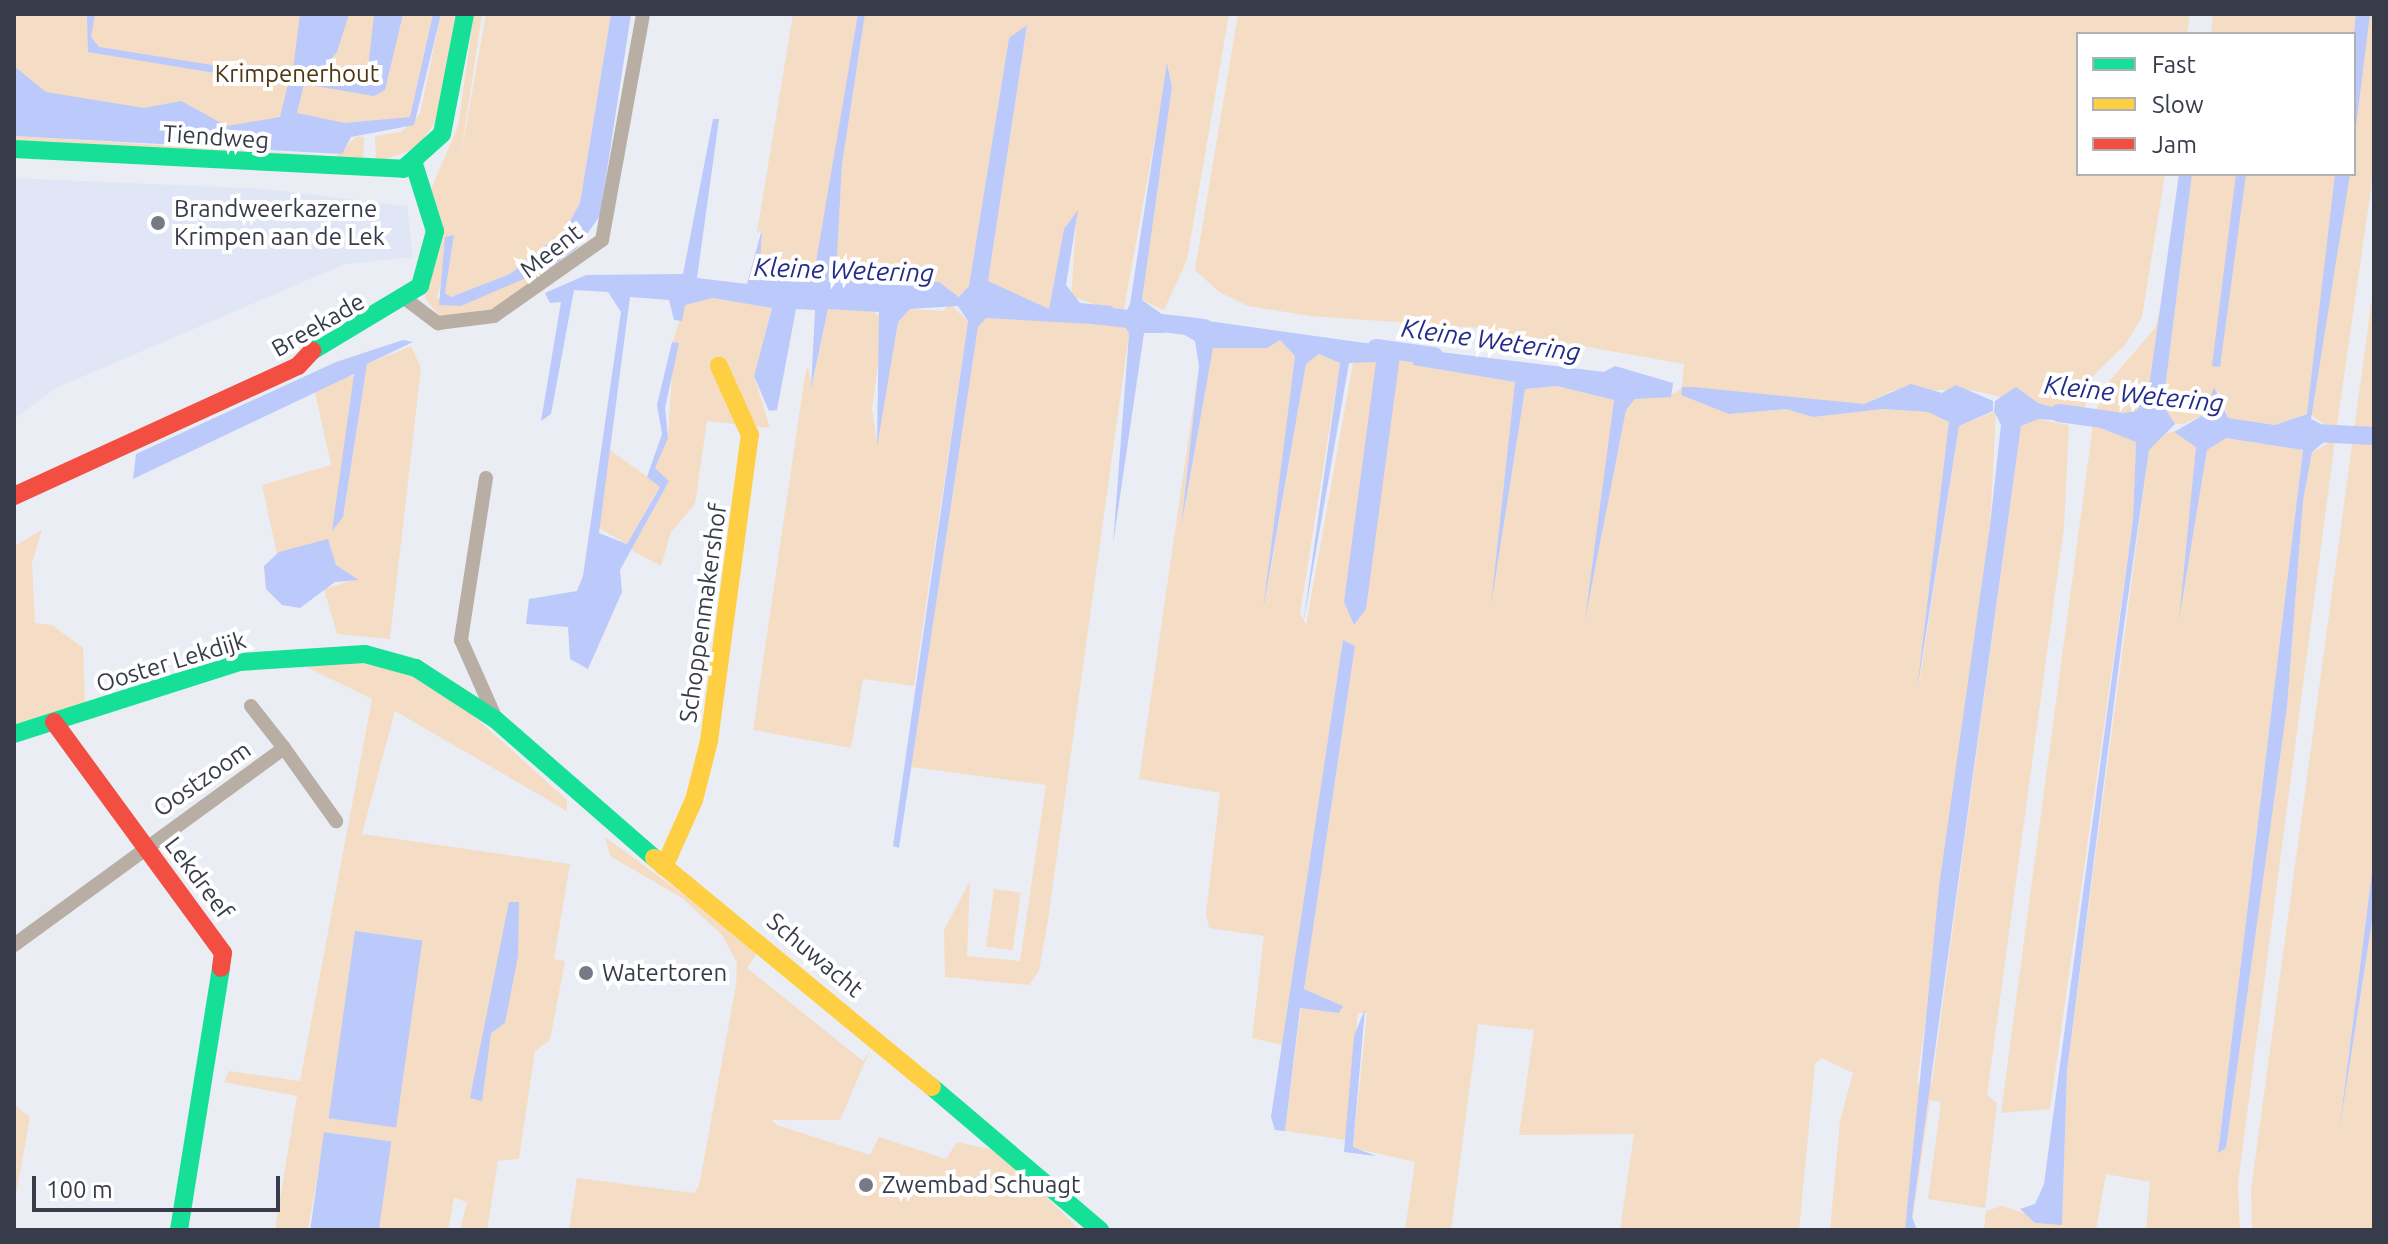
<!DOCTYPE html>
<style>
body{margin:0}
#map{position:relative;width:2388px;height:1244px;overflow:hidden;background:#ebedf5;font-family:Ubuntu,sans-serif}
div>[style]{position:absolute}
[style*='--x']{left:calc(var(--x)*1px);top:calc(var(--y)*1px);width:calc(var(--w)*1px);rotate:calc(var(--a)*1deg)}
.built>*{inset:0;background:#e1e6f7}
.green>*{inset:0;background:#f4ddc4;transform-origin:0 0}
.water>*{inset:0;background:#bbc9fb;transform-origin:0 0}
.canal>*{height:18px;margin:-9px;padding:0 9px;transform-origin:9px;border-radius:9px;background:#bbc9fb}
.street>*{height:14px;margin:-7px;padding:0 7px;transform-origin:7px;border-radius:7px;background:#b8aea4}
.fast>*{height:18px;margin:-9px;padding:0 9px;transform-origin:9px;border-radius:9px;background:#16e098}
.slow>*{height:18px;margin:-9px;padding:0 9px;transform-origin:9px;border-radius:9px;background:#ffcf43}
.jam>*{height:18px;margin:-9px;padding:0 9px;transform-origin:9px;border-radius:9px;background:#f24e42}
.dots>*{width:22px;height:22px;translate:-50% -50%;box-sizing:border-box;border:4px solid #fff;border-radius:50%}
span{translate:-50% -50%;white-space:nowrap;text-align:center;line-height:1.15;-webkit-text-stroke:8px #fff;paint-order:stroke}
.park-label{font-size:24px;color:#4f3613}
.street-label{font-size:24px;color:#383c4a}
.poi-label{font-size:24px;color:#383c4a}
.left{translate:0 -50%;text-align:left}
.water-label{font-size:26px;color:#252d8b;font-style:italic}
.frame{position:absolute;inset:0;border:16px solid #383c4a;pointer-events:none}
.legend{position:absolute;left:2076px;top:32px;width:280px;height:144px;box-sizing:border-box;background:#fff;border:2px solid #afb1b7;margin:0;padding:10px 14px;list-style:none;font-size:24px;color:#383c4a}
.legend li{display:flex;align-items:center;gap:16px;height:40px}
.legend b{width:40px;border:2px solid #afb1b7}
.scale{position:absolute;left:32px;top:1176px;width:248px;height:36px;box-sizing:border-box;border:4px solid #383c4a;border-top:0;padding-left:10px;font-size:24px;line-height:28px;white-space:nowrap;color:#383c4a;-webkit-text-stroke:6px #fff;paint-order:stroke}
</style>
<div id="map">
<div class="built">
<i style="clip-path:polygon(14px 178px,265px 189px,407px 206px,413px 257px,345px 264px,56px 388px,14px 419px)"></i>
</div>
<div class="green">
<i style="clip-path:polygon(14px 14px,433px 14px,410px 117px,395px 128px,319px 135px,14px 115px)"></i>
<i style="clip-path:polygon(441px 14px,456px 14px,438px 119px,416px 148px,376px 163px,375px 136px,401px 132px,420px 114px)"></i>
<i style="clip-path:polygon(474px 14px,482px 14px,460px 161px,486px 14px,611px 14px,580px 203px,565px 230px,510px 274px,451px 297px,445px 293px,454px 236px,437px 298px,461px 306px,565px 257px,495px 308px,440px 317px,425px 298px,432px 187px,458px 126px)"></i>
<i style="clip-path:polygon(793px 14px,858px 14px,818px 274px,772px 284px,756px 273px,762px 230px,757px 232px)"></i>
<i style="clip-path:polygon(865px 14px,1229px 14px,1187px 260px,1164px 310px,1142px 300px,1172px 87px,1168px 66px,1123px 314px,1071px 296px,1077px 212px,1064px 229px,1049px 309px,988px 281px,1027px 26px,1009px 38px,969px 286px,960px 297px,939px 282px,836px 275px,842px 164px)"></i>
<i style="clip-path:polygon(1238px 14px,2190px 14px,2187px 34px,2078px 34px,2078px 174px,2165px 174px,2142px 317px,2125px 345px,2089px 380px,2084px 416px,1971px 390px,1894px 390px,1864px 404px,1803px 403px,1682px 388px,1681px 395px,1730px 414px,1786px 409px,1813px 417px,1883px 409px,1928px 412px,1950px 422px,1918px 690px,1959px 426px,1996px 411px,1990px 526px,1917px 1084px,1932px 1082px,2021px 425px,2037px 419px,2069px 425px,2064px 527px,1987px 1095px,1997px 1103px,1985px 1208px,1928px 1199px,1941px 1102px,1930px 1100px,1911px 1230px,1830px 1230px,1840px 1121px,1853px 1073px,1822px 1058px,1815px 1064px,1799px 1230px,1620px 1230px,1634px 1134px,1519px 1135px,1534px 1030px,1478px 1024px,1451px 1230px,1405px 1230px,1415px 1162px,1353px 1148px,1367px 1013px,1358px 1013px,1346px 1140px,1285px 1131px,1301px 1007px,1343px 1006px,1304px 989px,1355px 646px,1343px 640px,1282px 1045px,1252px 1038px,1264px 936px,1209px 928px,1206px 914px,1220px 793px,1139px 779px,1199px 366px,1181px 527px,1213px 348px,1280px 340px,1295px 356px,1264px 609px,1306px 364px,1319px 354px,1340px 363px,1300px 613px,1306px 625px,1354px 358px,1376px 362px,1379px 369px,1344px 602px,1354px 625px,1366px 609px,1397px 345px,1416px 349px,1413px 365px,1515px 382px,1495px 574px,1525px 389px,1557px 386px,1614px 400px,1589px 598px,1626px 410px,1635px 399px,1674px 394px,1682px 387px,1684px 364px,1481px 328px,1310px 316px,1248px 306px,1219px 292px,1195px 270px)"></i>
<i style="clip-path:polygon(2213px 14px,2374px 14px,2374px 168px,2336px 432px,2308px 413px,2275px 425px,2228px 418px,2219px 390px,2205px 414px,2184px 424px,2175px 424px,2163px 405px,2192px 174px,2354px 174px,2354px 34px,2211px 34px)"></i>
<i style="clip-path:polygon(14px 136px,336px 156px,357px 136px,364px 137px,363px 164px,14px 143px)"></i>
<i style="clip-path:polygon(2374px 283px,2374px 429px,2360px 433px,2374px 441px,2374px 857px,2339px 1131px,2374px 909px,2374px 1230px,2252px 1230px,2251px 1190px)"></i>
<i style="clip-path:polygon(713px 298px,772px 308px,754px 376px,770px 428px,707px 421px,695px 504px,671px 532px,661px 566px,631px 550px,669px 481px,655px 468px,668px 438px,674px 337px,685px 305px)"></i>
<i style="clip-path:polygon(2162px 303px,2148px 394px,2136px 411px,2095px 418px,2102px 390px,2155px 328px)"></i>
<i style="clip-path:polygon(949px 304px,968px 321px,914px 686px,863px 679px,851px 748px,753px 730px,805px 375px,808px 366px,812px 386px,828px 309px,873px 311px,884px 319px,872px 409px,877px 442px,898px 322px,910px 309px,944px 311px)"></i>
<i style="clip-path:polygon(986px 318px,1122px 320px,1129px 334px,1048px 920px,1039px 971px,1029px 985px,945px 977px,944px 930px,970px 881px,967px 956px,1020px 961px,1046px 785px,911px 767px,978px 327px)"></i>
<i style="clip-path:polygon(411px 346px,421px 368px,390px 639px,337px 634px,324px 589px,357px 579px,336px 565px,328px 540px,277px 554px,262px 485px,331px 465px,314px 388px,343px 374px,358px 377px,333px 528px,343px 517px,367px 364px)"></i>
<i style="clip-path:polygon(2093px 425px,2136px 442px,2133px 520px,2050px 1109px,2001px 1113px)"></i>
<i style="clip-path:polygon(2177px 431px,2196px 447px,2183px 594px,2207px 450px,2226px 438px,2303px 450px,2218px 1152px,2226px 1148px,2287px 707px,2303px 501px,2312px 452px,2335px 440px,2238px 1183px,2240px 1230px,2146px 1230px,2150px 1182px,2106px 1174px,2096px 1230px,1984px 1230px,1986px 1211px,2002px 1206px,2062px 1225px,2067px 1071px,2149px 450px,2162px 434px)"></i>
<i style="clip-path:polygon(610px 450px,660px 486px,627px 544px,597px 527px)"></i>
<i style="clip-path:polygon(42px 530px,32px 563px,35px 623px,52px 625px,83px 648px,85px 703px,14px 724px,14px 546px)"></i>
<i style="clip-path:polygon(evenodd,292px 660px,352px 660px,415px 676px,466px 709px,567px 800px,567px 811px,395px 711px,362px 834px,570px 864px,554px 959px,565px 961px,550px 1040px,535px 1051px,519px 1159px,498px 1161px,487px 1230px,460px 1230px,467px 1202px,454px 1198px,448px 1230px,377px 1230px,390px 1142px,325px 1132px,308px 1230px,275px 1230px,297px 1096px,224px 1082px,229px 1071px,300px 1081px,372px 699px,292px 660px,519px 902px,505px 1023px,491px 1032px,470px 1098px,519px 902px,292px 660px,355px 932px,421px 940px,343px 1019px,355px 932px)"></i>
<i style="clip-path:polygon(605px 837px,759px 950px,747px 968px,863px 1061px,871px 1048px,840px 1120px,772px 1120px,777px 1125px,870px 1155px,879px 1137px,946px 1159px,957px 1142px,999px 1151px,1080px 1230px,569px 1230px,577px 1178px,694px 1193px,699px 1186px,736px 985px,737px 963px,722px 935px,682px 898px,610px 856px)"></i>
<i style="left:994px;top:889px;width:27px;height:58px;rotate:8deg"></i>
<i style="clip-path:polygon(16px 1106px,30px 1117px,14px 1206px,14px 1114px)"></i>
</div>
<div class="water">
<i style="clip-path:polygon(87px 14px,95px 14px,91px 37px,99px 47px,281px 76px,293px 70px,300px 14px,349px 14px,337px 52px,317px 74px,367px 79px,374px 14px,403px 14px,385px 90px,374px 96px,304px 84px,297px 113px,345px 123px,410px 117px,433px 14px,441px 14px,414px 125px,351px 137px,342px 154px,14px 136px,14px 66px,46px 92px,144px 108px,181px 101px,227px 126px,280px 117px,288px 85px,88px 52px)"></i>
<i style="clip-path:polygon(611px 14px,631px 14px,600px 216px,576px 249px,551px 267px,461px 306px,439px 305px,445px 237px,454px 235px,445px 293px,451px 297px,510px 274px,565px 230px,580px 203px)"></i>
<i style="clip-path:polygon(858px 14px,865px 14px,842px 164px,836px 275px,939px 282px,959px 297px,969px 286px,1009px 38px,1027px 25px,988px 281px,1049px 309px,1064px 229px,1078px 210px,1066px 285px,1080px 303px,1112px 306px,1116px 313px,1109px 325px,986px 318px,978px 327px,899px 848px,893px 846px,968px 321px,958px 306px,910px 309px,898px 322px,877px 447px,879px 312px,828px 309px,811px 389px,815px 310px,796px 309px,777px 410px,769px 411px,754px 376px,772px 308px,713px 298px,685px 305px,682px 321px,674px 320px,669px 300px,630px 297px,599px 533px,627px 544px,660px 487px,647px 477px,662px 434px,657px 405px,672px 342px,679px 343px,665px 408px,668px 438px,655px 468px,669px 481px,620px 570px,622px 592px,588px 669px,570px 659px,568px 627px,526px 624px,529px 599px,577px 591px,583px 576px,621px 312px,608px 292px,574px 290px,551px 414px,541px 421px,561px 302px,550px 303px,545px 293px,586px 275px,683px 274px,713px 119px,719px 119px,697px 278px,747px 284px,762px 229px,759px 280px,813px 280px)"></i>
<i style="clip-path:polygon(2356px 14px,2370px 14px,2354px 143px,2354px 34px)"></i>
<i style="clip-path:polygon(1167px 63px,1172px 87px,1142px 300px,1170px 320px,1164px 333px,1144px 333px,1113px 544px,1129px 334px,1122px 320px,1130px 304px)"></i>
<i style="clip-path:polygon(2179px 174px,2192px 174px,2163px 405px,2175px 424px,2149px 450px,2124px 625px,2067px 1071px,2062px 1225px,2035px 1223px,2020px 1209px,2035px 1204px,2044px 1184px,2133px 520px,2136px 442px,2093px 425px,2095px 418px,2136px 411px,2148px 394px)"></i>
<i style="clip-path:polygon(2236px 174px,2246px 174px,2220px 367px,2212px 366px)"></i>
<i style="clip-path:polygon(2335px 174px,2350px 174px,2311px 419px,2336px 432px,2312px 452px,2303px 501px,2287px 707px,2226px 1148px,2218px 1153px,2303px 450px,2226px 438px,2207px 450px,2179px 620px,2196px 447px,2174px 432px,2205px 414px,2214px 387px,2228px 418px,2275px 425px,2307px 414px)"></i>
<i style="clip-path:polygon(1187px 318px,1401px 348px,1366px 609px,1354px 625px,1344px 602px,1376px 362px,1349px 363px,1303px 625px,1340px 363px,1319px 354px,1306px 364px,1263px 611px,1295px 356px,1280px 340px,1267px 348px,1213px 348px,1181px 527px,1199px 366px,1195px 341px,1183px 334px)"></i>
<i style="clip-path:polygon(403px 340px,413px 342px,367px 364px,343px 517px,332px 531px,354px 374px,133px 479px,136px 454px,336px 362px)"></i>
<i style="clip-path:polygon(1416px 349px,1604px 372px,1615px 366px,1673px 383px,1671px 397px,1635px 399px,1626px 410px,1585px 620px,1614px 400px,1557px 386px,1525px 389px,1491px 605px,1515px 382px,1413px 365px)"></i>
<i style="clip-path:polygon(1911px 384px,1942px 393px,1956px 385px,1993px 401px,1993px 411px,1959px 426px,1917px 690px,1949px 422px,1928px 412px,1883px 409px,1813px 417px,1786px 409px,1729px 414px,1681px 395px,1682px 387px,1693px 387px,1864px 404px)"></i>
<i style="clip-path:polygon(2016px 387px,2038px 403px,2084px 416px,2083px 422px,2038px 419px,2021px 426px,1912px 1217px,1917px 1230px,1905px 1230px,1939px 887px,1990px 526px,2001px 425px,1994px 411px,1995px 401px)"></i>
<i style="clip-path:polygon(328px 539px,336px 565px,359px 580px,335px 582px,300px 608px,282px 605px,266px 589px,264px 566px,279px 552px)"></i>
<i style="clip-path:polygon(1343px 640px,1355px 646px,1304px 989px,1343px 1006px,1339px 1013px,1300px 1008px,1285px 1131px,1275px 1130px,1271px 1117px)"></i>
<i style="clip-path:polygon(2374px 857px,2374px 909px,2339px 1132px)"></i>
<i style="clip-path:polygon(509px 902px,519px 902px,518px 956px,505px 1023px,491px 1033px,482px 1101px,470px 1098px)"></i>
<i style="left:355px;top:931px;width:68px;height:189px;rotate:8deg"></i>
<i style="clip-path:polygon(1365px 1009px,1353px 1147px,1376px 1156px,1344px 1152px,1354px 1036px)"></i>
<i style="left:324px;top:1132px;width:68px;height:99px;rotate:8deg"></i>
</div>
<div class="canal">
<i style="--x:1094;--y:315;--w:111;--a:6.7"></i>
<i style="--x:1376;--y:348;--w:59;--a:7.9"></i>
<i style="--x:2059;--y:413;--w:59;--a:7.9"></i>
<i style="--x:2314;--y:433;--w:60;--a:2.9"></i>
</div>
<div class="street">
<i style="--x:407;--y:300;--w:39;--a:37"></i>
<i style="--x:438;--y:323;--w:56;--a:-7.1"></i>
<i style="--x:494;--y:316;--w:132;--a:-35.1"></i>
<i style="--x:602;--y:240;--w:230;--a:-79.7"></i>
<i style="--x:486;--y:478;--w:164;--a:98.8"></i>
<i style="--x:461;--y:640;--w:86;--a:66.1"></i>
<i style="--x:251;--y:706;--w:53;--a:51.8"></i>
<i style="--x:14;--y:945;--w:334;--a:-36.1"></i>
<i style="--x:284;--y:748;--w:90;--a:54.5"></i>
</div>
<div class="fast">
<i style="--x:14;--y:149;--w:390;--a:2.9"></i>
<i style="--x:403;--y:169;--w:52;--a:-41.9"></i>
<i style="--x:442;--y:134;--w:122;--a:-79.1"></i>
<i style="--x:312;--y:351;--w:126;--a:-31"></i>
<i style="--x:420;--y:286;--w:57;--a:-74.7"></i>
<i style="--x:435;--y:231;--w:70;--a:-107.4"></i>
<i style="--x:14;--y:734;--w:236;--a:-17.7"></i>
<i style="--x:239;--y:662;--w:126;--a:-3.6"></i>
<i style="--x:365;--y:654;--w:53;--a:15.4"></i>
<i style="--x:416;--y:668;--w:95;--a:33"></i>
<i style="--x:496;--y:720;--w:210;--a:41.1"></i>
<i style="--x:932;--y:1087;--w:221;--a:40.4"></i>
<i style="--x:179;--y:1230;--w:265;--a:-80.9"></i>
</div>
<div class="slow">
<i style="--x:654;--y:858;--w:360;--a:39.5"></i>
<i style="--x:664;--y:867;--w:73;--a:-65.9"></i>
<i style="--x:694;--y:800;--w:61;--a:-75.7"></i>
<i style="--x:709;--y:741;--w:309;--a:-82.4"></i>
<i style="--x:750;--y:435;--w:76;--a:-114.2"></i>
</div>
<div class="jam">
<i style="--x:14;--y:496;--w:312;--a:-24.6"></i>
<i style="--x:298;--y:366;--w:21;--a:-47"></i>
<i style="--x:54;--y:722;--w:286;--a:53.8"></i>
<i style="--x:223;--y:953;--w:15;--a:98"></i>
</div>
<div class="dots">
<i style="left:158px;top:223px;background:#777a86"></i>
<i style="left:586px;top:973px;background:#777a86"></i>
<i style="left:866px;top:1185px;background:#777a86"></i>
</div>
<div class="park-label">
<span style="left:297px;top:74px">Krimpenerhout</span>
</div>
<div class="street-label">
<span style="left:216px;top:137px;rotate:4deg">Tiendweg</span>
<span style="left:551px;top:251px;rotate:-38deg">Meent</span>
<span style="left:318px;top:325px;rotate:-30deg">Breekade</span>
<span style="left:703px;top:613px;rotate:-82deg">Schoppenmakershof</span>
<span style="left:171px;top:662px;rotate:-17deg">Ooster Lekdijk</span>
<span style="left:202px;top:779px;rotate:-35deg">Oostzoom</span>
<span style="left:199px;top:878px;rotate:53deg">Lekdreef</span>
<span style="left:815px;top:955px;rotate:40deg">Schuwacht</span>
</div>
<div class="poi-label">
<span class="left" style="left:174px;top:223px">Brandweerkazerne<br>Krimpen aan de Lek</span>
<span class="left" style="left:602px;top:973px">Watertoren</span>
<span class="left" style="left:882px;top:1185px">Zwembad Schuagt</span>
</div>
<div class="water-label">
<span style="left:844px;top:270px;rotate:2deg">Kleine Wetering</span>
<span style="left:1491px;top:340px;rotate:8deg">Kleine Wetering</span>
<span style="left:2134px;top:394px;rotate:6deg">Kleine Wetering</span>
</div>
<div class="frame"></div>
<ul class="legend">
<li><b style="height:10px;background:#16e098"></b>Fast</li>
<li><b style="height:10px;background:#ffcf43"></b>Slow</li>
<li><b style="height:10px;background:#f24e42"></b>Jam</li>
</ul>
<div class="scale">100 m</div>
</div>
